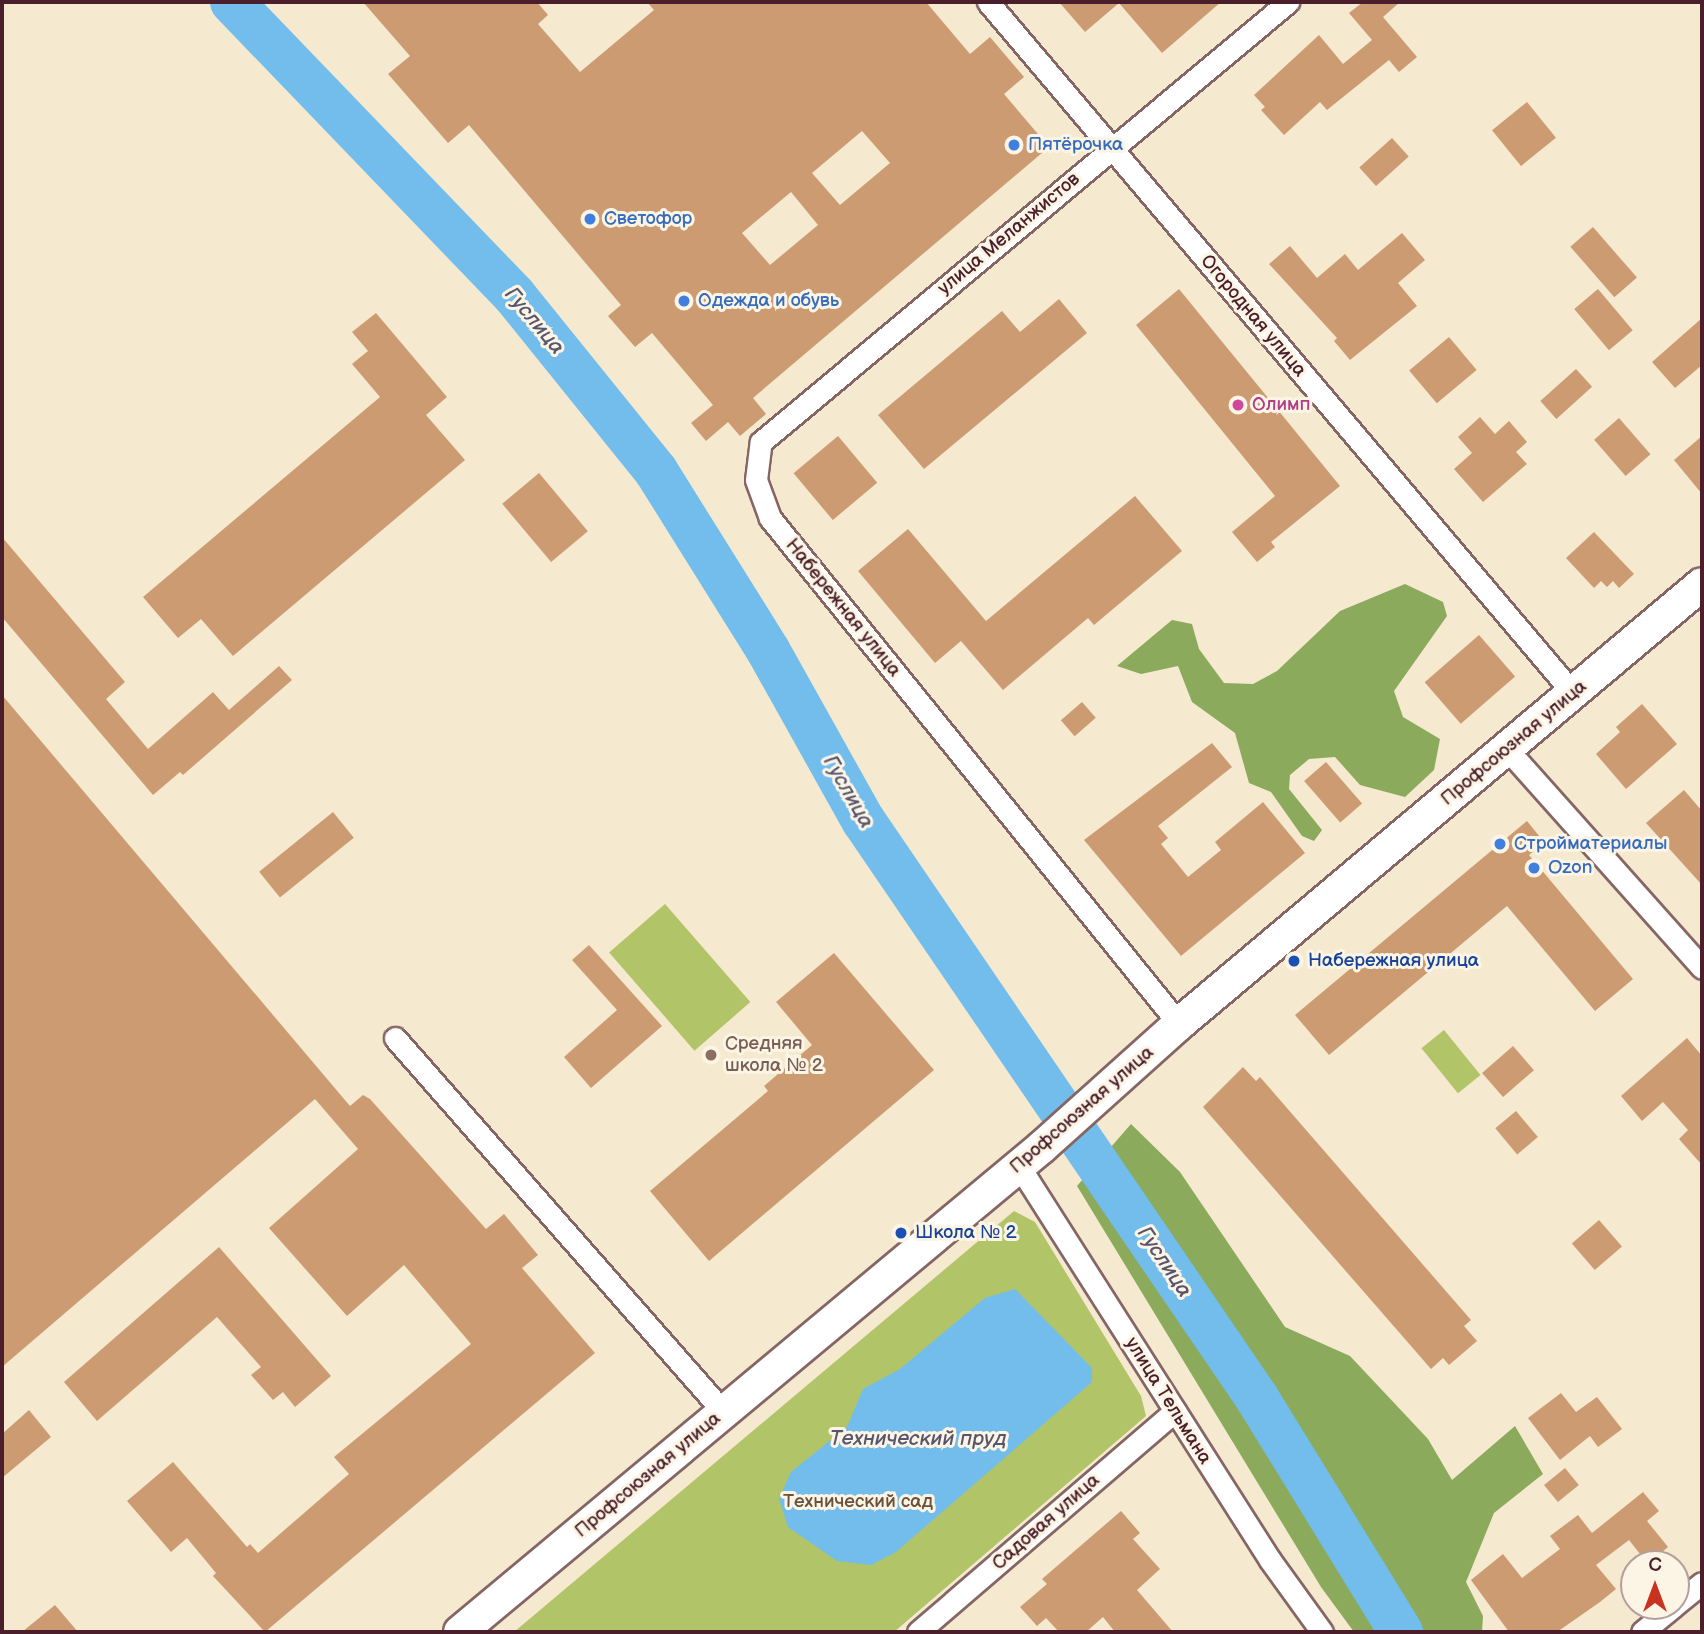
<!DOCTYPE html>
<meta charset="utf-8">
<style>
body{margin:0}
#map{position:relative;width:1704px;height:1634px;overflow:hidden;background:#f5e9d0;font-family:"Balsamiq Sans",sans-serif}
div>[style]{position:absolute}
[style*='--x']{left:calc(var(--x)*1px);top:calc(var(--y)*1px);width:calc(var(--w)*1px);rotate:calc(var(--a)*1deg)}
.green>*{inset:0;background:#b1c467;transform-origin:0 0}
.forest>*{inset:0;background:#8caa5c}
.water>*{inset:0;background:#72bdeb}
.river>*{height:44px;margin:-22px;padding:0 22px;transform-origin:22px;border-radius:22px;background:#72bdeb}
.building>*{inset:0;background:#cc9b72;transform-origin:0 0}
.roads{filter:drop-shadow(2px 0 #866665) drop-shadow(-2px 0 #866665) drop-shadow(0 2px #866665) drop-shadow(0 -2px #866665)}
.minor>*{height:21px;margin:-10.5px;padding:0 10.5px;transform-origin:10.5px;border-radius:10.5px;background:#fff}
.secondary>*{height:32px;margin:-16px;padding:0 16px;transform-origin:16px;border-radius:16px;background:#fff}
.dots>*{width:19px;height:19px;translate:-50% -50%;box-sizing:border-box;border:4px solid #fcf5e5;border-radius:50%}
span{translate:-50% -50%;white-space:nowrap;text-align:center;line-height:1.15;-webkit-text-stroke:6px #fcf5e5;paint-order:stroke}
.shop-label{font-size:19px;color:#366cbe}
.left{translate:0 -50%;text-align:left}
.street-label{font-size:19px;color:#4a1f2b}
.hotel-label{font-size:19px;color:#b23c85}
.transit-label{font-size:19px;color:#164399}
.education-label{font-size:19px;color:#785e54}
.park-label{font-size:19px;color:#69513d}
.water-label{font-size:21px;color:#58566e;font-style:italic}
.frame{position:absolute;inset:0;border:4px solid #4a1f2b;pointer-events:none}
.north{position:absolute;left:1620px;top:1550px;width:70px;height:70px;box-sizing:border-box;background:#fcf5e5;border:2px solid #b59f9b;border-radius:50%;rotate:0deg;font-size:19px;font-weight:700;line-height:28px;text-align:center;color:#4a1f2b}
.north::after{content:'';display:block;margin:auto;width:24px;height:32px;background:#c8321e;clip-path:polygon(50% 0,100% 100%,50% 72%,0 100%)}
</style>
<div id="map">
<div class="green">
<i style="left:665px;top:904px;width:130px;height:74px;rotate:49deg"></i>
<i style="left:1444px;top:1030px;width:58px;height:29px;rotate:51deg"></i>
<i style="clip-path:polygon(1014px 1211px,1035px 1222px,1141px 1396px,1146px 1416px,894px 1632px,514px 1632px)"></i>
</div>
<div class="forest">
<i style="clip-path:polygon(1405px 584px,1443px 602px,1447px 616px,1394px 691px,1403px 717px,1440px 739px,1434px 770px,1405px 797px,1360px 785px,1335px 757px,1309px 759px,1290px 775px,1289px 789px,1322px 830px,1314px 841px,1302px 836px,1271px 792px,1249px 783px,1235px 733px,1192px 702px,1178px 666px,1141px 674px,1117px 666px,1172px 620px,1192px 624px,1199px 649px,1224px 683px,1253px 684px,1277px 671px,1340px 611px)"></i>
<i style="clip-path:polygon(1131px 1124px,1180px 1172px,1285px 1327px,1350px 1356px,1428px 1439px,1452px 1480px,1515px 1426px,1543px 1474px,1494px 1513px,1466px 1582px,1483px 1616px,1482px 1632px,1354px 1632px,1321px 1587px,1077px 1186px)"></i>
</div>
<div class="water">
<i style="clip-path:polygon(1015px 1289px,1092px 1368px,1092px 1382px,896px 1552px,871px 1565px,837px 1561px,788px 1527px,779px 1499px,791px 1472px,847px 1427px,863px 1389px,900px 1369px,985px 1298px)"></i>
</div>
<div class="river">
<i style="--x:232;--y:2;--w:407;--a:46.1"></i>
<i style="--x:514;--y:295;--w:226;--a:51.1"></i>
<i style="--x:656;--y:471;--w:213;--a:58"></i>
<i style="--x:769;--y:652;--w:193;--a:60.8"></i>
<i style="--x:863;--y:820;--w:700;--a:55.72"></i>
<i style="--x:1257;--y:1398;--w:275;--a:58.4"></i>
</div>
<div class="building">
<i style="clip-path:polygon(evenodd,363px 2px,537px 2px,548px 15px,538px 24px,580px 72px,654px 10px,647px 2px,926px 2px,970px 54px,990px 37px,1024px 77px,1004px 94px,1049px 147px,753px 398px,766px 414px,740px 436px,728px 422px,706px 441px,691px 423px,713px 405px,652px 333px,635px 347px,608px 316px,621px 305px,469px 125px,448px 143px,388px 74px,410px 56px,363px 2px,862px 131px,890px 163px,840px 205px,812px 173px,862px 131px,363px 2px,791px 192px,818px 225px,770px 265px,742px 233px,791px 192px)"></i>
<i style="clip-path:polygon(1059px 2px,1221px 2px,1162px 53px,1119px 3px,1085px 32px)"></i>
<i style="clip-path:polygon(1363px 2px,1400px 2px,1383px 17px,1417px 57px,1399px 72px,1389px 60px,1327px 110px,1320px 102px,1284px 135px,1261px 110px,1265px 107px,1254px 95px,1319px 35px,1343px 64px,1372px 40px,1349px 13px)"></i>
<i style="left:1527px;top:102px;width:46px;height:45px;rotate:51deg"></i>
<i style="left:1392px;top:138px;width:25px;height:44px;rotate:48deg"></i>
<i style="left:1593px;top:227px;width:67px;height:30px;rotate:49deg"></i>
<i style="clip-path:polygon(1402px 233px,1425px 260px,1398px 283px,1417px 306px,1350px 360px,1334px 341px,1337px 338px,1269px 264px,1290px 246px,1317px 278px,1345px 254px,1358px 270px)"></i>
<i style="clip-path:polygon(1179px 289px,1340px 486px,1271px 542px,1275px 547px,1257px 562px,1232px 532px,1275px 496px,1136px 325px)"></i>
<i style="left:1598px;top:289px;width:54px;height:31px;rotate:50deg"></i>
<i style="clip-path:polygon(1059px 299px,1087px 333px,924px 469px,878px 415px,1002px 311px,1020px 332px)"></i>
<i style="clip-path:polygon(376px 313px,447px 397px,426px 415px,465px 460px,233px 656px,201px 619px,178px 638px,143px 597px,380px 397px,352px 364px,368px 351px,352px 332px)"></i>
<i style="clip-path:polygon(1702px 318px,1702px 365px,1675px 388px,1652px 362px)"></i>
<i style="left:1449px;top:337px;width:43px;height:52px;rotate:50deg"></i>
<i style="left:1576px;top:369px;width:24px;height:48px;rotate:48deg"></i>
<i style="clip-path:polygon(1480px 417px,1495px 434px,1509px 421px,1527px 442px,1516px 452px,1527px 464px,1483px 502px,1454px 469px,1472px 453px,1458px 437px)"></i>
<i style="left:1619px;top:418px;width:48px;height:33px;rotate:49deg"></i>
<i style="left:838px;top:436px;width:61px;height:58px;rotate:50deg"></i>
<i style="clip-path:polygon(1702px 436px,1702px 494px,1674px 460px)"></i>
<i style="left:539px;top:473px;width:76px;height:48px;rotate:50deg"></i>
<i style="clip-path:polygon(1135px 496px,1182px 551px,1094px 625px,1088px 618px,1003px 690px,961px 641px,935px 663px,858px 571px,908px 529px,986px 621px)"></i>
<i style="clip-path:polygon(1594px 532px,1634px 574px,1619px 588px,1613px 581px,1607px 587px,1601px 581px,1594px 588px,1566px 558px)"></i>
<i style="clip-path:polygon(2px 537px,125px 682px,106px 699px,148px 749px,213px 692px,229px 710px,279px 666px,292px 680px,183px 775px,180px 772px,153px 795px,2px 617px)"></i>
<i style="left:1479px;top:635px;width:55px;height:72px;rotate:49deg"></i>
<i style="clip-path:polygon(2px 695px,350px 1106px,363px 1095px,370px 1099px,486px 1229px,504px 1214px,538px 1255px,522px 1268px,595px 1353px,265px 1632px,213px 1576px,216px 1573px,187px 1538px,171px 1552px,127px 1501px,173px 1462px,247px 1547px,250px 1544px,258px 1553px,349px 1474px,334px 1457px,471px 1344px,404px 1265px,347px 1316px,269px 1228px,358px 1149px,315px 1099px,2px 1367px)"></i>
<i style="left:1082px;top:702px;width:21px;height:28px;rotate:49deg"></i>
<i style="clip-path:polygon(1642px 704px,1677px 744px,1626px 789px,1596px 754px,1620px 732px,1616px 727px)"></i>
<i style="clip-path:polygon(1212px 743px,1232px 767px,1158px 826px,1168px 838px,1161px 844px,1188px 877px,1221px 850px,1215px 842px,1263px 802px,1305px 853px,1181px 956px,1084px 840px)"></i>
<i style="left:1326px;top:762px;width:55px;height:29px;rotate:49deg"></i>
<i style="clip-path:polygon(1684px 790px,1702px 811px,1702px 885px,1646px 823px)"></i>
<i style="left:333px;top:812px;width:33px;height:95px;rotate:51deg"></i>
<i style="clip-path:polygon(1527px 821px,1544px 842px,1529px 855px,1633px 979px,1595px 1011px,1507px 906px,1329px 1055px,1295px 1015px)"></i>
<i style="clip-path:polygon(589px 945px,662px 1026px,591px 1088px,564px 1057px,617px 1010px,572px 960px)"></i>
<i style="clip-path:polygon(834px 953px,934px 1070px,709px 1261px,650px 1191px,768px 1091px,764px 1086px,812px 1045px,776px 1002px)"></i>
<i style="clip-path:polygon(1687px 1038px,1702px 1056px,1702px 1165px,1679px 1139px,1688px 1130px,1663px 1102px,1642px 1121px,1621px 1096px)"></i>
<i style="left:1513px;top:1046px;width:32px;height:41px;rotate:49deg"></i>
<i style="clip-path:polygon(1243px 1067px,1256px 1081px,1260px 1077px,1471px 1320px,1464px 1326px,1477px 1341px,1449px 1365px,1443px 1358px,1431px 1369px,1203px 1107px)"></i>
<i style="left:1516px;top:1111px;width:34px;height:27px;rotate:50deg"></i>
<i style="left:1599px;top:1220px;width:35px;height:36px;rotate:49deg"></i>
<i style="clip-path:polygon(219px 1247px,331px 1376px,295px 1407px,283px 1392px,273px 1400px,251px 1375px,261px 1367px,217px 1317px,97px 1421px,64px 1382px)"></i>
<i style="clip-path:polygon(1561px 1393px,1576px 1412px,1597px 1397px,1622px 1429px,1598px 1447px,1590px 1436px,1560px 1460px,1528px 1418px)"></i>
<i style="clip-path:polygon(29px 1410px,51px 1437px,2px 1478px,2px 1434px)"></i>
<i style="left:1565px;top:1468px;width:22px;height:27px;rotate:51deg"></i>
<i style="clip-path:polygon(1643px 1492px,1659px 1511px,1647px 1521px,1668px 1547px,1648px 1564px,1629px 1540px,1596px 1565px,1616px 1589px,1600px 1602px,1557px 1632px,1509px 1632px,1471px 1580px,1503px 1554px,1522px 1578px,1560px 1549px,1550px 1536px,1578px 1515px,1592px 1533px)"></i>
<i style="clip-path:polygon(1121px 1511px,1140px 1533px,1133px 1539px,1160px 1569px,1137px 1590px,1173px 1632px,1115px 1632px,1103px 1617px,1086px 1632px,1059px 1632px,1046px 1618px,1037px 1626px,1020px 1607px,1047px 1584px,1042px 1579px)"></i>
<i style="clip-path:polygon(55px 1605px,78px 1632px,22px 1632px)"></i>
</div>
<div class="roads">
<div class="minor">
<i style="--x:988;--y:2;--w:905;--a:49.75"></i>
<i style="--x:1507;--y:749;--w:293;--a:48.3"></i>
<i style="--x:1179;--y:1024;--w:651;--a:-128.95"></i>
<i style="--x:770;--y:518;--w:40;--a:-110.2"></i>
<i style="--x:756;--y:480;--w:38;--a:-83"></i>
<i style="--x:761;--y:442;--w:687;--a:-39.86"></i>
<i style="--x:395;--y:1038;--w:497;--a:48.7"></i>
<i style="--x:1019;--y:1166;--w:467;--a:57.5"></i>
<i style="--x:1270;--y:1560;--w:89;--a:54.2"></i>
<i style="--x:1676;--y:1604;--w:33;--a:-39"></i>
<i style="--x:918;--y:1632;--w:339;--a:-40.7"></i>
<i style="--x:1642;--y:1632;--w:41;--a:-39.1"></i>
</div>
<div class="secondary">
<i style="--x:460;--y:1632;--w:758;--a:-39.81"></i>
<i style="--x:1042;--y:1147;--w:184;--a:-41.9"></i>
<i style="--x:1179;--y:1024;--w:683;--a:-40.07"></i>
</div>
</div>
<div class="dots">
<i style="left:1014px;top:145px;background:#3f7fe0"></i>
<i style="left:590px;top:219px;background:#3f7fe0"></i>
<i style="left:684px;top:301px;background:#3f7fe0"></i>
<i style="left:1238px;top:405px;background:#d1479c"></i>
<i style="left:1500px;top:844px;background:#3f7fe0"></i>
<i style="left:1534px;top:868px;background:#3f7fe0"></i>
<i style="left:1294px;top:961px;background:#1a4fb4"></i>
<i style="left:711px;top:1055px;background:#8d6e63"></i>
<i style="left:901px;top:1233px;background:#1a4fb4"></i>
</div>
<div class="shop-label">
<span class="left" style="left:1028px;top:145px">Пятёрочка</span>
<span class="left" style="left:604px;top:219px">Светофор</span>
<span class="left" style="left:698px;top:301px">Одежда и обувь</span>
<span class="left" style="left:1514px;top:844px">Стройматериалы</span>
<span class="left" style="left:1548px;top:868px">Ozon</span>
</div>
<div class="street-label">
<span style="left:1009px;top:234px;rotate:-40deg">улица Меланжистов</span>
<span style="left:1253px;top:316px;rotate:50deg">Огородная улица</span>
<span style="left:843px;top:608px;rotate:51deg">Набережная улица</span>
<span style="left:1514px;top:743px;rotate:-40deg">Профсоюзная улица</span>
<span style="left:1082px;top:1110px;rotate:-41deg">Профсоюзная улица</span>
<span style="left:1168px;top:1401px;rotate:58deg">улица Тельмана</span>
<span style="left:648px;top:1475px;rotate:-40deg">Профсоюзная улица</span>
<span style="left:1046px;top:1522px;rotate:-41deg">Садовая улица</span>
</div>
<div class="hotel-label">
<span class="left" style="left:1252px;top:405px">Олимп</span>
</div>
<div class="transit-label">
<span class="left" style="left:1308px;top:961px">Набережная улица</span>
<span class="left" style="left:915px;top:1233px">Школа № 2</span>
</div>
<div class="education-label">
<span class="left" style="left:725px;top:1055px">Средняя<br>школа № 2</span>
</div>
<div class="park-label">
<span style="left:858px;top:1502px">Технический сад</span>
</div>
<div class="water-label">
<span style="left:534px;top:321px;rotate:50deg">Гуслица</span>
<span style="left:848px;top:792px;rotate:60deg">Гуслица</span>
<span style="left:1164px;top:1262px;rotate:56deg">Гуслица</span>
<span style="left:918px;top:1439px">Технический пруд</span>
</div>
<div class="frame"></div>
<div class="north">С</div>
</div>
